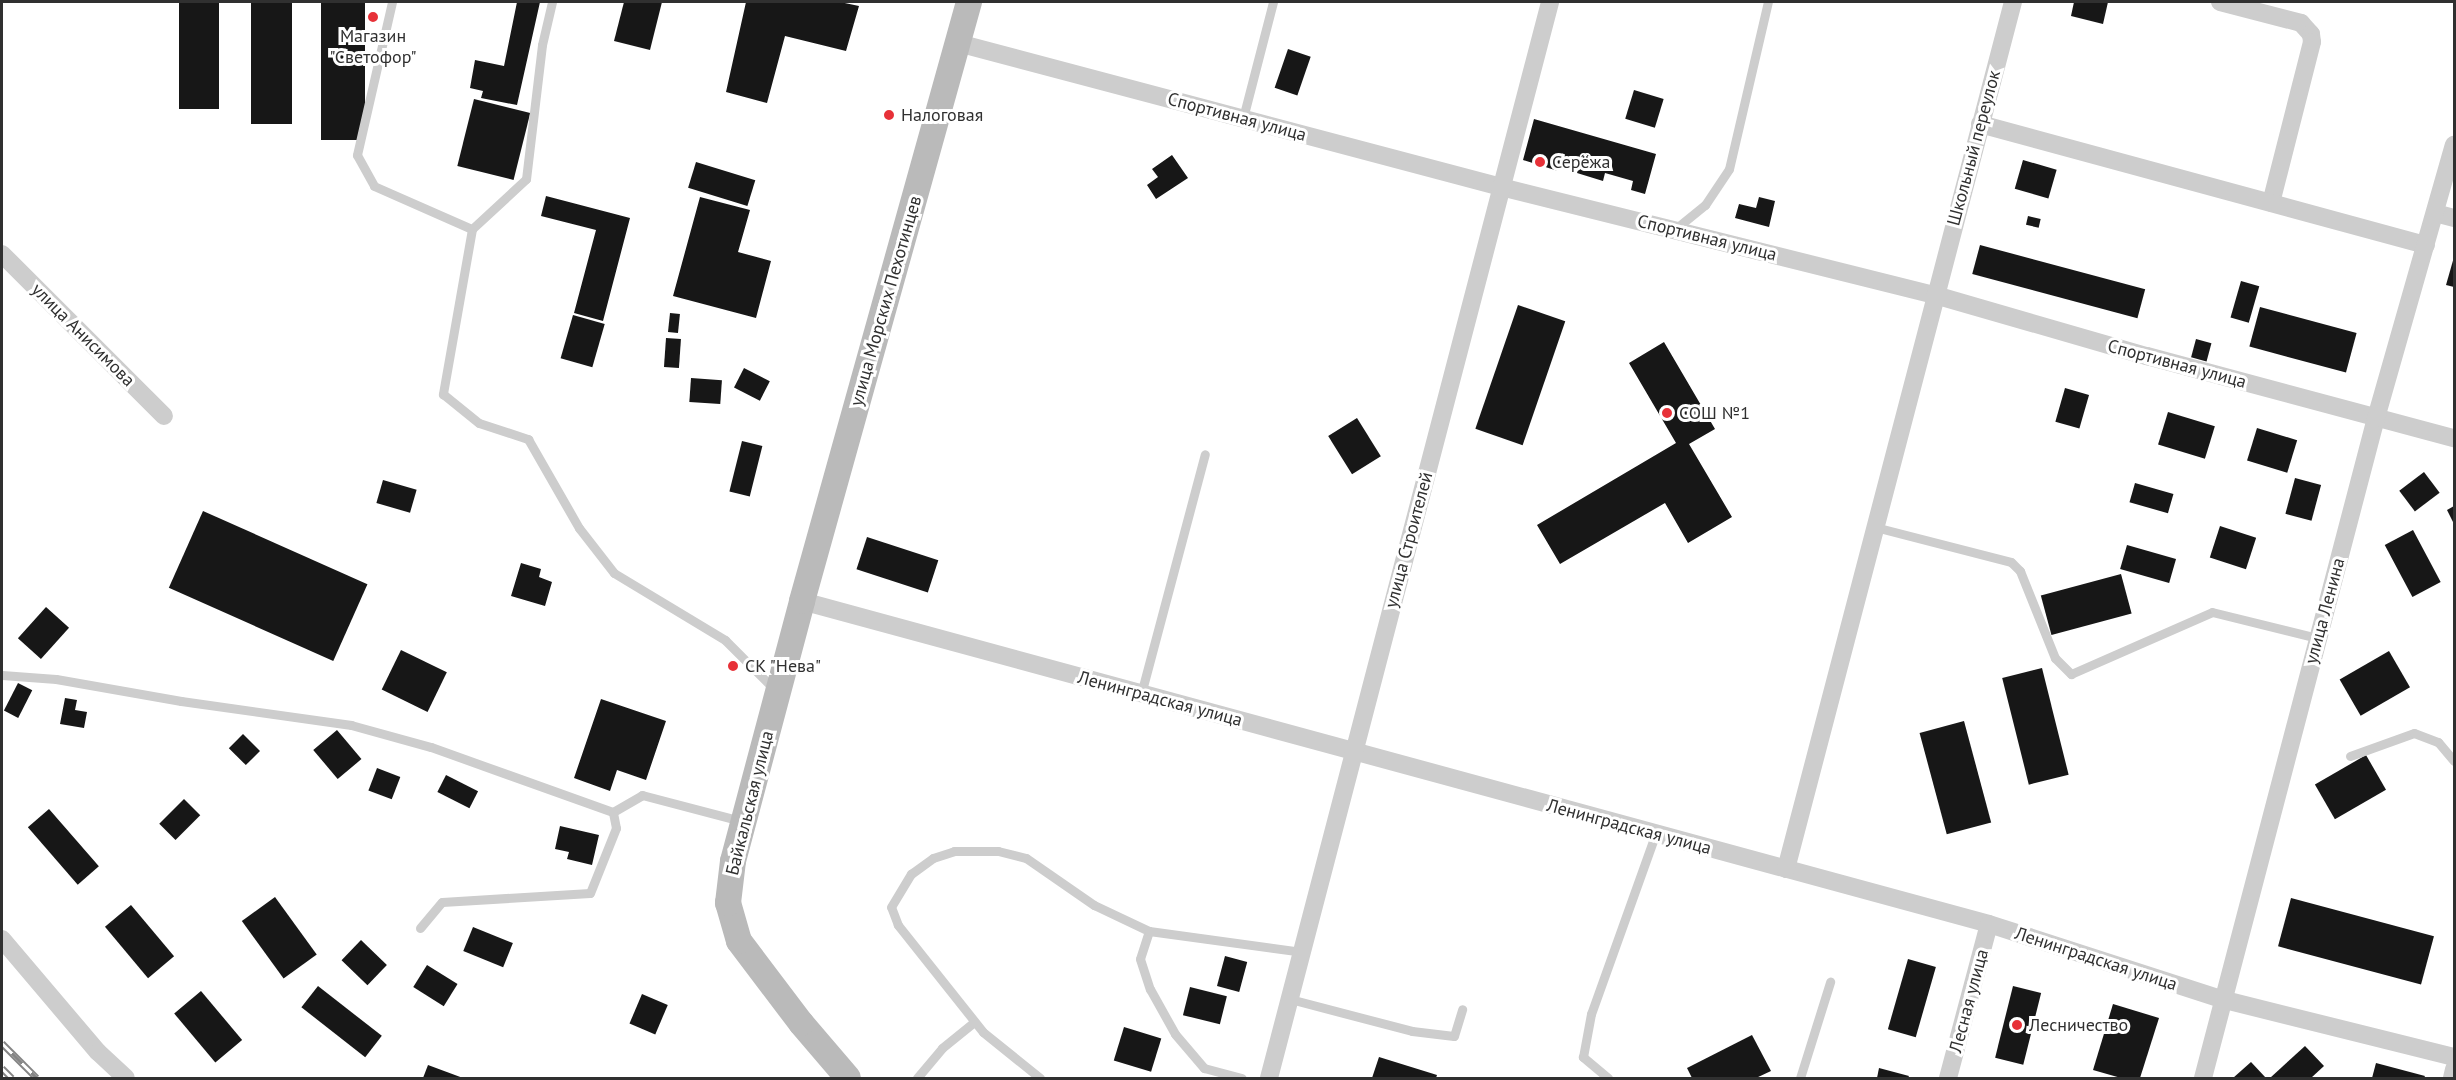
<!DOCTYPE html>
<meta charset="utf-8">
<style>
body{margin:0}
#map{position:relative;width:2456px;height:1080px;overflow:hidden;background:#fff;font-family:"PT Sans",sans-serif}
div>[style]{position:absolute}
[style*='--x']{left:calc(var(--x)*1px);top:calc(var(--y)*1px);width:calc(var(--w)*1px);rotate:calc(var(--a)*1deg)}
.building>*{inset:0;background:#171717;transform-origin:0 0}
.lane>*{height:9px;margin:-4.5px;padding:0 4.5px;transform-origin:4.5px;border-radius:4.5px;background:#cdcdcd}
.street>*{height:18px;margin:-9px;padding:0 9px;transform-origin:9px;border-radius:9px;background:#cdcdcd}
.secondary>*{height:26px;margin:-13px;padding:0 13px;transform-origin:13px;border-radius:13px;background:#bababa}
.rail>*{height:7px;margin-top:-3.5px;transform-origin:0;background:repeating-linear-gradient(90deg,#fff 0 14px,#858585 0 28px);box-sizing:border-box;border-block:2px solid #858585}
.dots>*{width:16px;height:16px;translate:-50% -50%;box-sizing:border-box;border:3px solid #fff;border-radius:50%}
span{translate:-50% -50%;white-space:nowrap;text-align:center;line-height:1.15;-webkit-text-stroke:6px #fff;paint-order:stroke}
.poi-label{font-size:18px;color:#303030}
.left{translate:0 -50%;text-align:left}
.street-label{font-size:18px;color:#303030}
.frame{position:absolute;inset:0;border:3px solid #303030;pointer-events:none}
</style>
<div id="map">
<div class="building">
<i style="left:179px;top:2px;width:40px;height:107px"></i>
<i style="left:251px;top:2px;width:41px;height:122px"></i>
<i style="left:321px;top:2px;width:44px;height:138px"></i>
<i style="clip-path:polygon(517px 2px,540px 2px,517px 105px,481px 98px,483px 91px,470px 88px,475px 60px,504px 66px)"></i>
<i style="clip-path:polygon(624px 2px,662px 2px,650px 50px,614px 41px)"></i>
<i style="clip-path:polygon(746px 2px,840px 2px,859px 6px,846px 51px,785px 36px,767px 103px,726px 92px)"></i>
<i style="clip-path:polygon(2074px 2px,2108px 2px,2103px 24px,2071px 16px)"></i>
<i style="left:1288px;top:49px;width:24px;height:41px;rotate:19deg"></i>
<i style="left:1634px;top:90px;width:31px;height:30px;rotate:17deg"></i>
<i style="left:474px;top:99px;width:58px;height:69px;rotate:14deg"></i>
<i style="clip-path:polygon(1534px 119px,1656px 154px,1645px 194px,1631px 190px,1633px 181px,1605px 173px,1603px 181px,1577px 173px,1579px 167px,1561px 162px,1558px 171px,1523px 160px)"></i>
<i style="clip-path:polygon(1172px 155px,1188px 178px,1156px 199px,1147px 185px,1158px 177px,1152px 169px)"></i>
<i style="left:2023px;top:160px;width:35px;height:30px;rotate:16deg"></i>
<i style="left:696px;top:162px;width:62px;height:27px;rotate:17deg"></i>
<i style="clip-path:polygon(546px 196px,630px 218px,603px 321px,574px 313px,596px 230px,541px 216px)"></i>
<i style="clip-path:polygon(700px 197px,750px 210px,738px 252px,771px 261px,756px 318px,673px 296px)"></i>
<i style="clip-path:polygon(1759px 197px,1775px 201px,1769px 227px,1735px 218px,1739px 204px,1756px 208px)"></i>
<i style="left:2028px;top:216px;width:13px;height:9px;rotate:13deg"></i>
<i style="left:1980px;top:245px;width:171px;height:30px;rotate:15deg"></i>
<i style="clip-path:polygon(2454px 257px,2454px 287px,2446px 285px)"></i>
<i style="left:2241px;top:281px;width:19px;height:38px;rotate:16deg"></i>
<i style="left:1518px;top:305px;width:50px;height:131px;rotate:19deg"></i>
<i style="left:2260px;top:307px;width:100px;height:41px;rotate:15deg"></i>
<i style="left:670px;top:313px;width:10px;height:19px;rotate:6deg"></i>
<i style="left:573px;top:315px;width:33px;height:45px;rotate:16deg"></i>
<i style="left:666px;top:338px;width:15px;height:29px;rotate:4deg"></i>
<i style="left:2196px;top:339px;width:16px;height:19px;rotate:15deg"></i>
<i style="clip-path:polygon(1664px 342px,1715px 429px,1689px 444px,1732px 517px,1688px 543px,1665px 503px,1560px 564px,1537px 525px,1676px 443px,1629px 363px)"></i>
<i style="left:744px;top:368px;width:29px;height:22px;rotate:27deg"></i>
<i style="left:691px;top:378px;width:31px;height:24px;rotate:4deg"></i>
<i style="left:2065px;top:388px;width:25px;height:35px;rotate:16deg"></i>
<i style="left:2168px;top:412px;width:49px;height:34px;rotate:17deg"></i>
<i style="left:1357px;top:418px;width:45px;height:34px;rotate:58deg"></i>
<i style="left:2257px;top:428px;width:42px;height:34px;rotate:17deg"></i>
<i style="left:742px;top:441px;width:21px;height:52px;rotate:14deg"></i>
<i style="left:2424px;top:472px;width:26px;height:31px;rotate:53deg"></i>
<i style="left:2295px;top:478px;width:27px;height:37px;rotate:15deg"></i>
<i style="left:383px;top:480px;width:35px;height:24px;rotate:16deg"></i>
<i style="left:2135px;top:483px;width:40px;height:20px;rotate:16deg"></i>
<i style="clip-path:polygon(2454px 506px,2454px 524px,2447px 510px)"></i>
<i style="left:203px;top:511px;width:180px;height:84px;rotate:24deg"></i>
<i style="left:2220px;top:526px;width:38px;height:33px;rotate:18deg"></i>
<i style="left:2413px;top:530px;width:59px;height:32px;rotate:62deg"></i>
<i style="left:867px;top:537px;width:75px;height:34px;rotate:18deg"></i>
<i style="left:2127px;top:545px;width:51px;height:25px;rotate:16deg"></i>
<i style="clip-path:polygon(521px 563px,541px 569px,539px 577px,552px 582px,545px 606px,511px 596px)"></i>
<i style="left:2121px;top:574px;width:41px;height:83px;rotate:75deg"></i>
<i style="left:46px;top:607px;width:31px;height:42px;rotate:42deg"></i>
<i style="left:401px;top:650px;width:51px;height:44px;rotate:26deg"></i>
<i style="left:2389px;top:651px;width:42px;height:57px;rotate:60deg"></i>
<i style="left:2042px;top:668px;width:110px;height:41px;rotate:76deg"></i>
<i style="left:18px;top:683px;width:16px;height:31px;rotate:27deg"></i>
<i style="clip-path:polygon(65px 698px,77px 700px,75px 710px,87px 712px,84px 728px,60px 724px)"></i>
<i style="clip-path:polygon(601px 699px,666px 721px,646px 780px,617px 770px,610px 791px,574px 778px)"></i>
<i style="left:1964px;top:721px;width:105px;height:46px;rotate:75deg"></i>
<i style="left:337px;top:730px;width:38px;height:31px;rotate:50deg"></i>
<i style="left:243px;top:734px;width:24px;height:20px;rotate:45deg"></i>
<i style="left:2366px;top:755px;width:40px;height:59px;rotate:60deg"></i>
<i style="left:377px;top:768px;width:25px;height:24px;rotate:21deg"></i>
<i style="left:446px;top:775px;width:36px;height:19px;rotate:27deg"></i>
<i style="left:184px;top:799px;width:23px;height:35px;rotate:45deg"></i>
<i style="left:49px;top:809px;width:76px;height:28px;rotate:49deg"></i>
<i style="clip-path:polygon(560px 826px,599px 835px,592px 865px,567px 859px,569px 852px,555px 849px)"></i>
<i style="left:275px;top:897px;width:71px;height:41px;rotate:54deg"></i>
<i style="left:2291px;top:898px;width:148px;height:50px;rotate:15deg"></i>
<i style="left:131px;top:905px;width:67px;height:34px;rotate:50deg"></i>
<i style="left:473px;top:927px;width:43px;height:26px;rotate:22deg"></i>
<i style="left:361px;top:940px;width:36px;height:28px;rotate:44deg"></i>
<i style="left:1225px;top:956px;width:23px;height:31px;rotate:15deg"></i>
<i style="left:1908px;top:959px;width:29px;height:73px;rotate:16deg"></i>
<i style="left:427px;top:965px;width:36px;height:26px;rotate:32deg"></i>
<i style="left:318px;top:986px;width:81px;height:27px;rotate:38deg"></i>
<i style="left:2013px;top:986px;width:29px;height:74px;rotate:14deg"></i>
<i style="left:1190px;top:987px;width:38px;height:29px;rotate:14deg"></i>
<i style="left:201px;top:991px;width:64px;height:35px;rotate:50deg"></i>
<i style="left:642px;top:994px;width:28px;height:32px;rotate:23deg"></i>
<i style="clip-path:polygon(2113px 1004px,2159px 1018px,2140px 1078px,2121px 1078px,2093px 1070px)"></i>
<i style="left:1124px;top:1027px;width:39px;height:35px;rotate:17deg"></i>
<i style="clip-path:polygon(1752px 1035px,1771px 1071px,1756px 1078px,1692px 1078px,1687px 1068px)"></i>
<i style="clip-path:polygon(2305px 1046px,2324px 1066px,2311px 1078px,2270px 1078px)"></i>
<i style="clip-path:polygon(1379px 1057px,1437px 1075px,1436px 1078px,1372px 1078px)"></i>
<i style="clip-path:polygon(2251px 1062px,2266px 1078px,2233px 1078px)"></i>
<i style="clip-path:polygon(2376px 1063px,2425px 1076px,2424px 1078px,2372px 1078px)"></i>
<i style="clip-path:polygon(428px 1065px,463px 1078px,423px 1078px)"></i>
<i style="clip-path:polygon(1879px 1068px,1909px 1076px,1908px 1078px,1877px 1078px)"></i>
</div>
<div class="lane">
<i style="--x:392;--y:2;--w:157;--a:102.9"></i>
<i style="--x:357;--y:155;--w:35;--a:61"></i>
<i style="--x:374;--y:186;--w:107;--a:23.7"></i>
<i style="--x:552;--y:2;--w:44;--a:103.1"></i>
<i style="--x:542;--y:45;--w:135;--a:96.8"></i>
<i style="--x:526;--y:179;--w:74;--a:137.2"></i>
<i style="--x:472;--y:229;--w:168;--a:100"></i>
<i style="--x:443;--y:394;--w:46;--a:38.9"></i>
<i style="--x:479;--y:423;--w:52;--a:18.1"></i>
<i style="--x:528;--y:439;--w:103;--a:60.2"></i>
<i style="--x:579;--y:528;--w:57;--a:52.1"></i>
<i style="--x:614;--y:573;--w:130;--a:31.1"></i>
<i style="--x:725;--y:640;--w:71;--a:45"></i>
<i style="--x:1243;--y:118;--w:120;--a:-75.5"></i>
<i style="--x:1674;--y:230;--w:40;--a:-39"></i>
<i style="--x:1705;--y:205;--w:43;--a:-56.3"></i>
<i style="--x:1729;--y:169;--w:171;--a:-76.9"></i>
<i style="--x:1875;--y:527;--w:140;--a:14.4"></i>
<i style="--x:2011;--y:562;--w:13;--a:45"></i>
<i style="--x:2020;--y:571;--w:94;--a:68.1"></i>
<i style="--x:2055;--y:658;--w:23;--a:45"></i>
<i style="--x:2071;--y:674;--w:154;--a:-23.7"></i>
<i style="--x:2212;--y:612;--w:108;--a:13.9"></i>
<i style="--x:2;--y:675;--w:54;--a:4.2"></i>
<i style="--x:56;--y:679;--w:127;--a:10"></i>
<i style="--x:181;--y:701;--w:172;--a:8"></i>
<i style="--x:351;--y:725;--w:83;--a:15.4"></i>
<i style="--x:431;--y:747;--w:193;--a:19.7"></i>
<i style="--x:613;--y:812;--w:34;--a:-30"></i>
<i style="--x:642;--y:795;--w:102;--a:14.7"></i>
<i style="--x:1141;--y:694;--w:248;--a:-75.1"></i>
<i style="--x:2350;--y:756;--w:68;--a:-19.8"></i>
<i style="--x:2414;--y:733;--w:26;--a:21"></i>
<i style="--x:2438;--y:742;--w:25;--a:50"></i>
<i style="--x:420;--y:928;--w:34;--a:-50"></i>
<i style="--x:442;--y:902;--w:148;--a:-3.5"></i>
<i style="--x:590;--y:893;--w:70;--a:-68.2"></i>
<i style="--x:616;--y:828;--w:16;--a:-101"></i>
<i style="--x:1149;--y:931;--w:29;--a:108"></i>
<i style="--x:1140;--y:959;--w:32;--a:72"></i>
<i style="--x:1150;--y:989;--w:51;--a:60.9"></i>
<i style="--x:1175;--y:1034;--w:45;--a:49.5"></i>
<i style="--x:1204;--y:1068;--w:39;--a:15"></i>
<i style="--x:1290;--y:999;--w:126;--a:14.7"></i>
<i style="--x:1412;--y:1031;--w:42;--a:6.8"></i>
<i style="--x:1454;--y:1036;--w:28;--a:-73"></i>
<i style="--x:917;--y:1078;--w:39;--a:-50"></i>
<i style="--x:942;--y:1048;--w:41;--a:-39.1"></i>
<i style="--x:1040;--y:1078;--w:73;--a:-141.1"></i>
<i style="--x:983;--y:1032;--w:137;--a:-128.5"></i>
<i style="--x:898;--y:925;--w:19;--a:-111"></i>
<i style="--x:891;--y:907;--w:39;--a:-59"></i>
<i style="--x:911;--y:874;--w:27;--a:-36"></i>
<i style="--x:933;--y:858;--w:22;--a:-18"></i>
<i style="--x:954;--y:851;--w:44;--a:0"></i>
<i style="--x:998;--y:851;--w:29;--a:14"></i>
<i style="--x:1026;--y:858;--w:83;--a:34.7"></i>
<i style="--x:1094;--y:905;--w:61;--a:25.3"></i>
<i style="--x:1149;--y:931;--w:154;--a:7.8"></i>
<i style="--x:1608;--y:1078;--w:33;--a:-140"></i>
<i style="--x:1583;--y:1057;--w:44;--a:-79.5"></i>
<i style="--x:1591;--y:1014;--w:190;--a:-70.3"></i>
<i style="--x:1800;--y:1078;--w:101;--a:-72.6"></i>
</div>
<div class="street">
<i style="--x:2220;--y:2;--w:84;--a:14.5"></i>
<i style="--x:2301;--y:23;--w:15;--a:48"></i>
<i style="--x:2311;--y:34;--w:8;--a:83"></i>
<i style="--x:2312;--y:42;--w:166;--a:104.3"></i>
<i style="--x:958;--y:43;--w:562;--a:14.85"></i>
<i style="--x:1501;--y:187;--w:447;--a:14"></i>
<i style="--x:1935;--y:295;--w:221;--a:16.1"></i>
<i style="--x:2147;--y:356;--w:318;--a:15"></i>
<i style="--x:1980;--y:124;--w:462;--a:15.2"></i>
<i style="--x:2435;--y:213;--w:20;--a:15"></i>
<i style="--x:2;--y:254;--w:229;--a:45"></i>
<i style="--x:802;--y:601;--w:1230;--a:15.22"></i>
<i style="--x:1989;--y:924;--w:248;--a:17.9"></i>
<i style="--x:2225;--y:1000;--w:236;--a:14"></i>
<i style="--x:1786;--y:869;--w:896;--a:-75.33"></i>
<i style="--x:2;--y:939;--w:148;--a:49.7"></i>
<i style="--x:98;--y:1052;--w:38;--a:43"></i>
<i style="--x:1269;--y:1078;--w:1112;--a:-75.36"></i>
<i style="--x:1948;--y:1078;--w:159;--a:-75.1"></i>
<i style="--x:2203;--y:1078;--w:682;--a:-75.31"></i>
<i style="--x:2376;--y:418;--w:284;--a:-74.1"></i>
<i style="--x:2452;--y:1078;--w:9;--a:-77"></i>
</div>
<div class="secondary">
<i style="--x:848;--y:1078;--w:72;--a:-130.5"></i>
<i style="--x:801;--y:1023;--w:103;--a:-127.1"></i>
<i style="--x:739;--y:941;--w:40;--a:-106"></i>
<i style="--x:728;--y:903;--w:42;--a:-83.2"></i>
<i style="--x:733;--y:861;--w:269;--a:-75.1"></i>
<i style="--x:802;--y:601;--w:622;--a:-74.42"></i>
</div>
<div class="rail">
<i style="--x:2;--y:1043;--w:49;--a:45"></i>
<i style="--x:2;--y:1068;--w:14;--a:45"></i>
</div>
<div class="dots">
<i style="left:373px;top:17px;background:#e73138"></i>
<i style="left:889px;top:115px;background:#e73138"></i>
<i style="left:1540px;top:162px;background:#e73138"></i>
<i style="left:1667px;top:413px;background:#e73138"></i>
<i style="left:733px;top:666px;background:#e73138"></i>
<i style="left:2017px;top:1025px;background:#e73138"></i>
</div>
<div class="poi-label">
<span style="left:373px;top:47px">Магазин<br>"Светофор"</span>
<span class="left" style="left:901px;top:115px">Налоговая</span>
<span class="left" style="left:1552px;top:162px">Серёжа</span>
<span class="left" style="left:1679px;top:413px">СОШ №1</span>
<span class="left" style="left:745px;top:666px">СК "Нева"</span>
<span class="left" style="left:2029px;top:1025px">Лесничество</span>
</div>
<div class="street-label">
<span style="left:1237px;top:117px;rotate:15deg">Спортивная улица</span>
<span style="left:1974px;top:148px;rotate:-75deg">Школьный переулок</span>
<span style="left:1707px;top:238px;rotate:14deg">Спортивная улица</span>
<span style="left:886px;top:301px;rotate:-74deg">улица Морских Пехотинцев</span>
<span style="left:83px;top:335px;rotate:45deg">улица Анисимова</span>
<span style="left:2177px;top:364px;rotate:15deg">Спортивная улица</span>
<span style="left:1409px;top:540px;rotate:-75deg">улица Строителей</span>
<span style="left:2325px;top:611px;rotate:-75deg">улица Ленина</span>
<span style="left:1160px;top:699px;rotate:15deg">Ленинградская улица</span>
<span style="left:750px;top:803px;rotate:-76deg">Байкальская улица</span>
<span style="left:1629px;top:827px;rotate:15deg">Ленинградская улица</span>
<span style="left:2096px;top:959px;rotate:18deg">Ленинградская улица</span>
<span style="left:1969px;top:1001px;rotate:-75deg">Лесная улица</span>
</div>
<div class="frame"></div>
</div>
